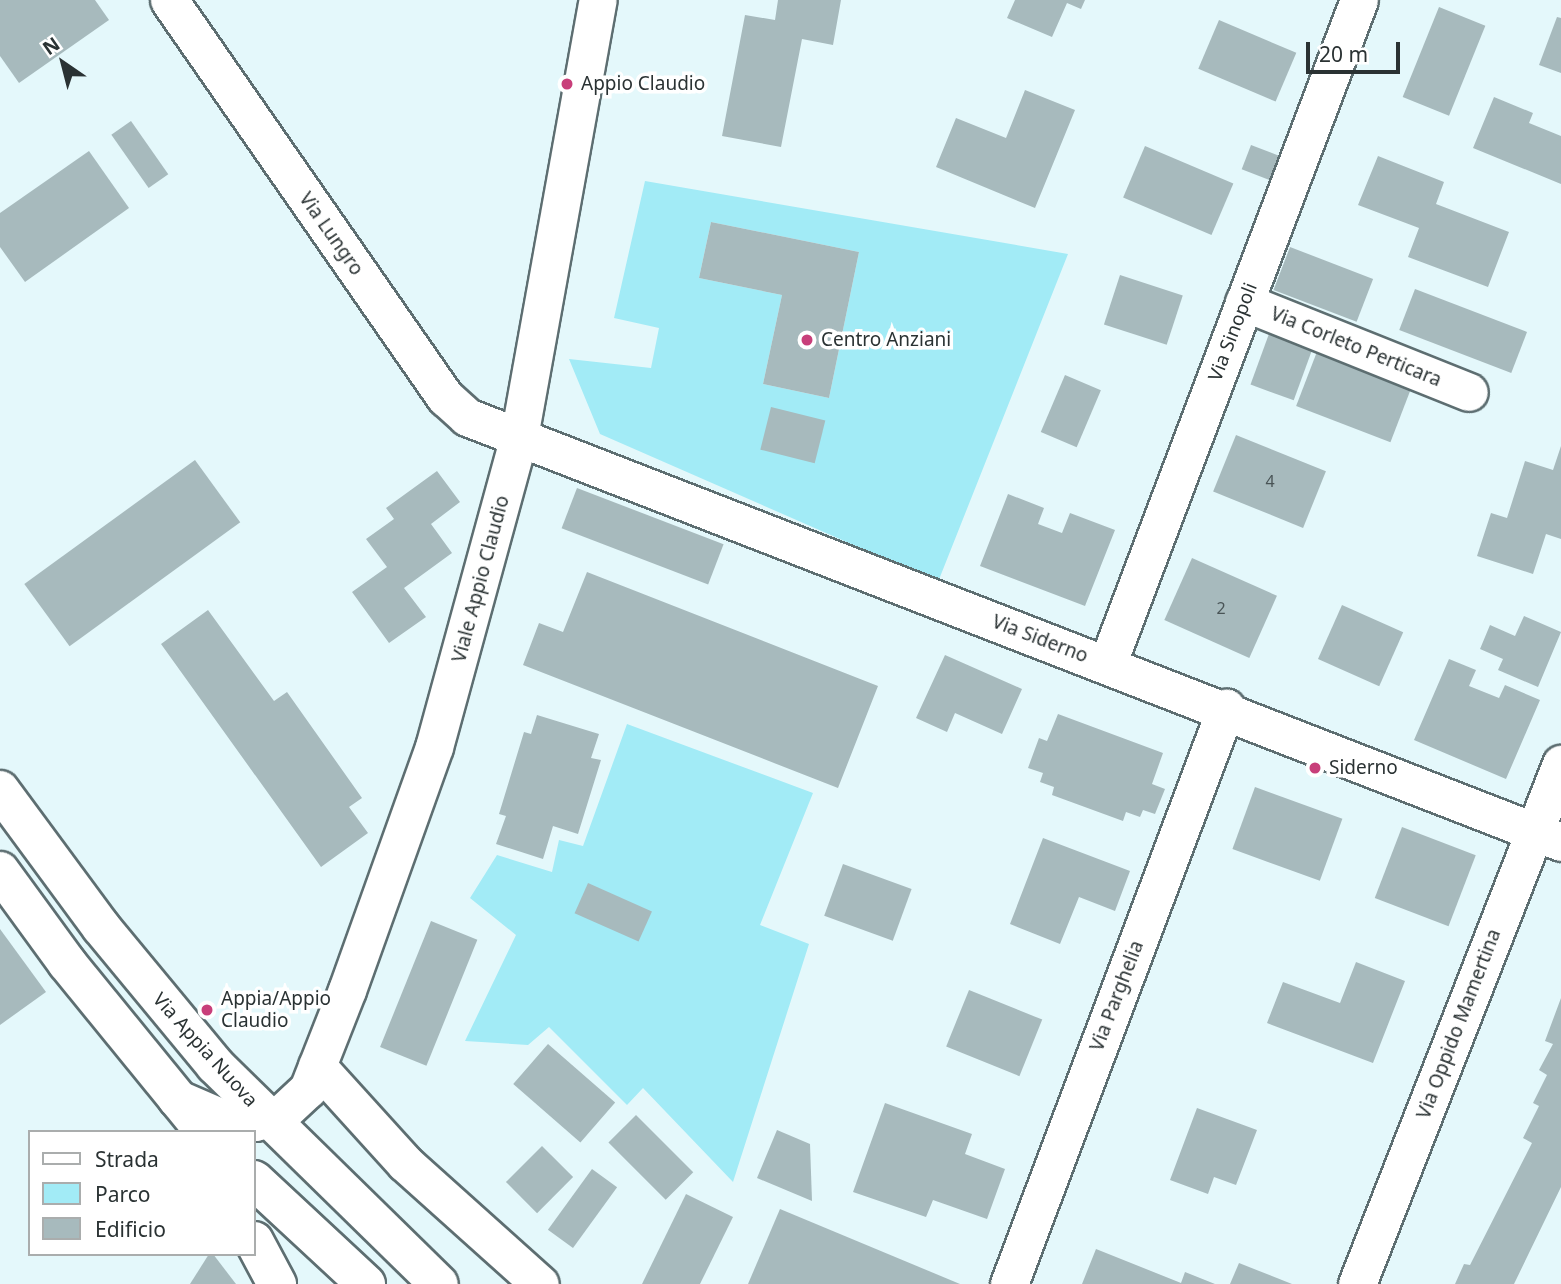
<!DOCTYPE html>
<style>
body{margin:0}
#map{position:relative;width:1561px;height:1284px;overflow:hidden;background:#e4f8fb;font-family:"Noto Sans",sans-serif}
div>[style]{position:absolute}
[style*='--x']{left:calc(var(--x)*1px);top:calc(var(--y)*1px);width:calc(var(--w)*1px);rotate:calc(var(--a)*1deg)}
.green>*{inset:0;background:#a2ebf6}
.building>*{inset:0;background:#a7babd;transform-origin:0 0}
.roads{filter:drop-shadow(2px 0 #5d6e71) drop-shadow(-2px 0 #5d6e71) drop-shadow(0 2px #5d6e71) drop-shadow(0 -2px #5d6e71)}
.minor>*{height:37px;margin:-18.5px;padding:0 18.5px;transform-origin:18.5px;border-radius:18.5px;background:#fff}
.major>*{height:38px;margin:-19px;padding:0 19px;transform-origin:19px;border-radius:19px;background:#fff}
.dots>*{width:19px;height:19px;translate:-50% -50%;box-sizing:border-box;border:4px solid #fff;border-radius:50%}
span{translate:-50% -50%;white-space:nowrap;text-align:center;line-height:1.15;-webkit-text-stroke:7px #fff;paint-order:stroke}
.number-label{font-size:16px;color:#495456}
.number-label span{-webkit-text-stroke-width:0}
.poi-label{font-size:19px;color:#2a3233}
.left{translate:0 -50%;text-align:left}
.street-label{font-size:19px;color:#2a3233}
.legend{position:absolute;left:28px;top:1130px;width:228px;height:126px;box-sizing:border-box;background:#fff;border:2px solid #aaadad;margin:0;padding:9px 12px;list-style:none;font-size:21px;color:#2a3233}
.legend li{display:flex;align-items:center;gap:14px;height:35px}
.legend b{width:35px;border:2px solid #aaadad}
.north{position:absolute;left:28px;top:28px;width:70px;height:70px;-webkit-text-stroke:5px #fff;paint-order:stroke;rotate:325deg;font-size:19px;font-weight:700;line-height:28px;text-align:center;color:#2a3233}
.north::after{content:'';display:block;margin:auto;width:24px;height:32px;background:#2a3233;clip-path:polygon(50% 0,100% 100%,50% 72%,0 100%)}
.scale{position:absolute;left:1306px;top:42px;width:94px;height:32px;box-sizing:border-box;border:4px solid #2a3233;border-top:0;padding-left:9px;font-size:21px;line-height:24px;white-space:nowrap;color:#2a3233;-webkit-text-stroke:5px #fff;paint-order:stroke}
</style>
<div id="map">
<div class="green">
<i style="clip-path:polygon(evenodd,645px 181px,1068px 254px,938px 582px,600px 434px,569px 359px,651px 368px,659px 328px,614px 318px,645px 181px,711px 222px,859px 252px,829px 398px,763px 384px,782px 295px,699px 278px,711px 222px)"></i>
<i style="clip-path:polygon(627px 724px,813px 793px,760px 925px,809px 944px,733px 1182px,643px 1088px,627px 1105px,549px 1027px,528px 1045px,465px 1041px,516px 935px,470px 898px,497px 855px,552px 872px,559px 840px,583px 846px)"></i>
</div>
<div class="building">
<i style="clip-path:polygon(0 0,95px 0,109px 20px,19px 83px,0 56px)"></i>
<i style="clip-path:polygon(778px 0,841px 0,833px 45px,802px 39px,781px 147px,722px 136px,745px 15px,775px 20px)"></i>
<i style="clip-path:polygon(1015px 0,1085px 0,1081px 9px,1067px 3px,1052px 37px,1007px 18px)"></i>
<i style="left:1439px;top:7px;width:50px;height:97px;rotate:22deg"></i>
<i style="clip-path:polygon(1557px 17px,1561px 18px,1561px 73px,1539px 65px)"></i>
<i style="left:1219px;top:20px;width:84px;height:53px;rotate:23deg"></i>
<i style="clip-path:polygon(1025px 90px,1075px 110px,1035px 208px,936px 167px,956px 118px,1006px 138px)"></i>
<i style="clip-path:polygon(1494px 97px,1533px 113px,1529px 123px,1561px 136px,1561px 184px,1473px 148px)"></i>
<i style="left:131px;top:121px;width:65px;height:24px;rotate:55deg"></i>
<i style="left:1251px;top:145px;width:39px;height:26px;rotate:21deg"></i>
<i style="left:1145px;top:146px;width:96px;height:56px;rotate:23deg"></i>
<i style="clip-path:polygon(89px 151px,129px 208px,25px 282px,0 247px,0 213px)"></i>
<i style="clip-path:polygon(1378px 156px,1444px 182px,1436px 204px,1509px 232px,1488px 287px,1408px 257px,1419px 228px,1358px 205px)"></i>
<i style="clip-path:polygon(711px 222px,859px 252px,829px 398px,763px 384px,782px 295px,699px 278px)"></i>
<i style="left:1290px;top:247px;width:89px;height:46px;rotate:21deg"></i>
<i style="left:1120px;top:275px;width:66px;height:52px;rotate:18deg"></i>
<i style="left:1415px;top:289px;width:120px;height:44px;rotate:21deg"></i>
<i style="left:1270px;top:331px;width:46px;height:57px;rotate:20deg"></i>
<i style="left:1318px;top:349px;width:101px;height:61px;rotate:21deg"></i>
<i style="left:1065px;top:375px;width:39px;height:62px;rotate:23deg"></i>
<i style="left:771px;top:407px;width:56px;height:44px;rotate:14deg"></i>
<i style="left:1236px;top:435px;width:97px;height:61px;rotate:22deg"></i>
<i style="clip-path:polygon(1561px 446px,1561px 539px,1546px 534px,1533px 574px,1477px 556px,1491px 513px,1507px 518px,1525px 461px,1553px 470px)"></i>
<i style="left:195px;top:460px;width:77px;height:211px;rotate:54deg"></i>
<i style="clip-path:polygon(437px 471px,460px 502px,431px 524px,452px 553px,404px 588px,426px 617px,389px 643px,352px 592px,387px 567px,366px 539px,394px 519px,386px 508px)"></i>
<i style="left:577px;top:488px;width:157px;height:43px;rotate:21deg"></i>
<i style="clip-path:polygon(1008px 494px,1044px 508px,1038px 524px,1062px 533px,1070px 513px,1115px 530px,1085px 606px,980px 566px)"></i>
<i style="left:1192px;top:558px;width:93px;height:68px;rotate:24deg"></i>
<i style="clip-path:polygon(587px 572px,878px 686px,838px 788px,523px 665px,539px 623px,563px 632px)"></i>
<i style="left:1342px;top:605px;width:67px;height:59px;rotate:24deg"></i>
<i style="clip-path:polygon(208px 610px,274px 701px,287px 692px,362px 798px,349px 807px,368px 833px,321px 867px,161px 644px)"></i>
<i style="clip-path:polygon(1524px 616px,1561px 632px,1538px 687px,1498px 670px,1503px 659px,1480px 649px,1490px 625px,1515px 636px)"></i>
<i style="clip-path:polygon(945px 655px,1022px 689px,1002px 734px,955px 713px,947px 732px,916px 718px)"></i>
<i style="clip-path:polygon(1449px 659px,1476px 670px,1469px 686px,1499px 698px,1505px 685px,1540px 700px,1506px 779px,1414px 740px)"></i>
<i style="clip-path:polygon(1058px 714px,1163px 753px,1152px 784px,1165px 789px,1155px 814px,1143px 810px,1140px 817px,1126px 812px,1123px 821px,1052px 795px,1054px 787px,1040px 782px,1043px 773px,1028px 768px,1039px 738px,1047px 741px)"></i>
<i style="clip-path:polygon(537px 715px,599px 734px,591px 758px,601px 760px,578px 834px,553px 826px,543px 859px,496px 844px,506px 816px,499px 814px,524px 732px,531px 734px)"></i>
<i style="left:1255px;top:787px;width:93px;height:66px;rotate:20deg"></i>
<i style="left:1402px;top:827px;width:79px;height:76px;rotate:21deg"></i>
<i style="clip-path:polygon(1043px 838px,1130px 871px,1115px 911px,1079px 897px,1060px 944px,1010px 924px)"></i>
<i style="left:843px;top:864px;width:73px;height:55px;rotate:20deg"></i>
<i style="left:588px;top:883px;width:70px;height:33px;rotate:24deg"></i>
<i style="left:431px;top:921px;width:50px;height:136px;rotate:22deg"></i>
<i style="clip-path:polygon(0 929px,46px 992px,0 1025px)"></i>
<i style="clip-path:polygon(1356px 962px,1405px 981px,1373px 1063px,1267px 1023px,1283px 982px,1340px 1003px)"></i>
<i style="left:969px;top:990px;width:79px;height:61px;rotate:22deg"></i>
<i style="clip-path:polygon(1561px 998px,1561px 1187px,1514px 1284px,1455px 1284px,1464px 1264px,1470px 1265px,1532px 1143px,1523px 1138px,1539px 1106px,1533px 1103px,1547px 1075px,1539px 1070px,1553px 1044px,1545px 1041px)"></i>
<i style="left:548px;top:1044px;width:89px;height:53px;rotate:41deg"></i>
<i style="clip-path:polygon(885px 1103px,972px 1134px,965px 1154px,1005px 1169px,987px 1219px,933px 1200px,926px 1217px,853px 1192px)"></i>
<i style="clip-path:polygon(1197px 1108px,1257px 1130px,1236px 1185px,1214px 1177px,1208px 1194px,1170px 1180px)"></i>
<i style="left:636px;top:1115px;width:81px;height:39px;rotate:45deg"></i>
<i style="clip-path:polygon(777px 1130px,810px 1144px,812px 1201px,757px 1178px)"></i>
<i style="left:542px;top:1146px;width:44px;height:51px;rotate:45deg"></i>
<i style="left:592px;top:1169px;width:31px;height:75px;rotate:36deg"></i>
<i style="clip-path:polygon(686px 1194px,733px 1217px,700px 1284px,642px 1284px)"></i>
<i style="clip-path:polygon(780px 1209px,960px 1284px,748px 1284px)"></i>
<i style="clip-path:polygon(1096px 1249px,1181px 1283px,1185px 1272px,1215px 1284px,1082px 1284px)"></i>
<i style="clip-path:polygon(209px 1254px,213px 1254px,236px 1284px,190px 1284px)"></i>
<i style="clip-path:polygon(1239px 1263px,1292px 1284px,1230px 1284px)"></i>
</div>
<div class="roads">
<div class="minor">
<i style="--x:169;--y:0;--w:484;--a:55.2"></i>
<i style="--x:445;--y:397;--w:30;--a:42"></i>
<i style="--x:467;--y:417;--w:1174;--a:21.23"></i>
<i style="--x:1244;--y:302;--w:242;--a:21.8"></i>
<i style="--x:1107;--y:665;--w:711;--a:-69.25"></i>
<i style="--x:317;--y:1066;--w:131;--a:47.8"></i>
<i style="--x:405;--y:1163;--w:181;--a:41.9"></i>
<i style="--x:176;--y:1098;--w:56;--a:23.3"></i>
<i style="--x:227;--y:1120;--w:28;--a:4"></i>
<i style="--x:255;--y:1122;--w:27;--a:-17"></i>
<i style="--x:281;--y:1114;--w:37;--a:-43"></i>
<i style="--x:308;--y:1089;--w:106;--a:-68.5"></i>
<i style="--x:347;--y:990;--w:258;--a:-70.3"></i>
<i style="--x:434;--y:747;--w:321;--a:-74.7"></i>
<i style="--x:519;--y:437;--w:444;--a:-79.8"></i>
<i style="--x:1009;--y:1284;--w:616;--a:-69.36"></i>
<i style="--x:1357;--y:1284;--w:559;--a:-68.58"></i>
</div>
<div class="major">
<i style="--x:0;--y:790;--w:170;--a:53.6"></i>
<i style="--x:101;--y:927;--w:179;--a:50.4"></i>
<i style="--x:215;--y:1065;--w:313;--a:44.4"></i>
<i style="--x:0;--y:871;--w:114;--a:53.9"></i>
<i style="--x:67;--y:963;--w:218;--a:50.8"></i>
<i style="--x:254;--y:1180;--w:153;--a:42.9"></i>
<i style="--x:254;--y:1241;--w:49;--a:61.9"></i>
</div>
</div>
<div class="dots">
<i style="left:567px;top:84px;background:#c83f7a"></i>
<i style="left:807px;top:340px;background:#c83f7a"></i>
<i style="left:1315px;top:768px;background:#c83f7a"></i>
<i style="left:207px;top:1010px;background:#c83f7a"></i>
</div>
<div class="number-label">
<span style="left:1270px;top:481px">4</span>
<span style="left:1221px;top:608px">2</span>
</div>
<div class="poi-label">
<span class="left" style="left:581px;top:84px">Appio Claudio</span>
<span class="left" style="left:821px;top:340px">Centro Anziani</span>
<span class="left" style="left:1329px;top:768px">Siderno</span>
<span class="left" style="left:221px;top:1010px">Appia/Appio<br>Claudio</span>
</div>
<div class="street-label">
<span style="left:331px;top:234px;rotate:55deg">Via Lungro</span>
<span style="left:1233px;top:332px;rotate:-69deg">Via Sinopoli</span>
<span style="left:1356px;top:347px;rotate:22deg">Via Corleto Perticara</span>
<span style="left:481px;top:579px;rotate:-75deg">Viale Appio Claudio</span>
<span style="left:1040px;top:639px;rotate:21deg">Via Siderno</span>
<span style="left:1117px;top:996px;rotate:-69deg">Via Parghelia</span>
<span style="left:1459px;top:1024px;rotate:-69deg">Via Oppido Mamertina</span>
<span style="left:205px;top:1050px;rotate:48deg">Via Appia Nuova</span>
</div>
<ul class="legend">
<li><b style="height:9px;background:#fff"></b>Strada</li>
<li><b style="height:19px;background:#a2ebf6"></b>Parco</li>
<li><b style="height:19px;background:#a7babd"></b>Edificio</li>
</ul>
<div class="north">N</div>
<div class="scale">20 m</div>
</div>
